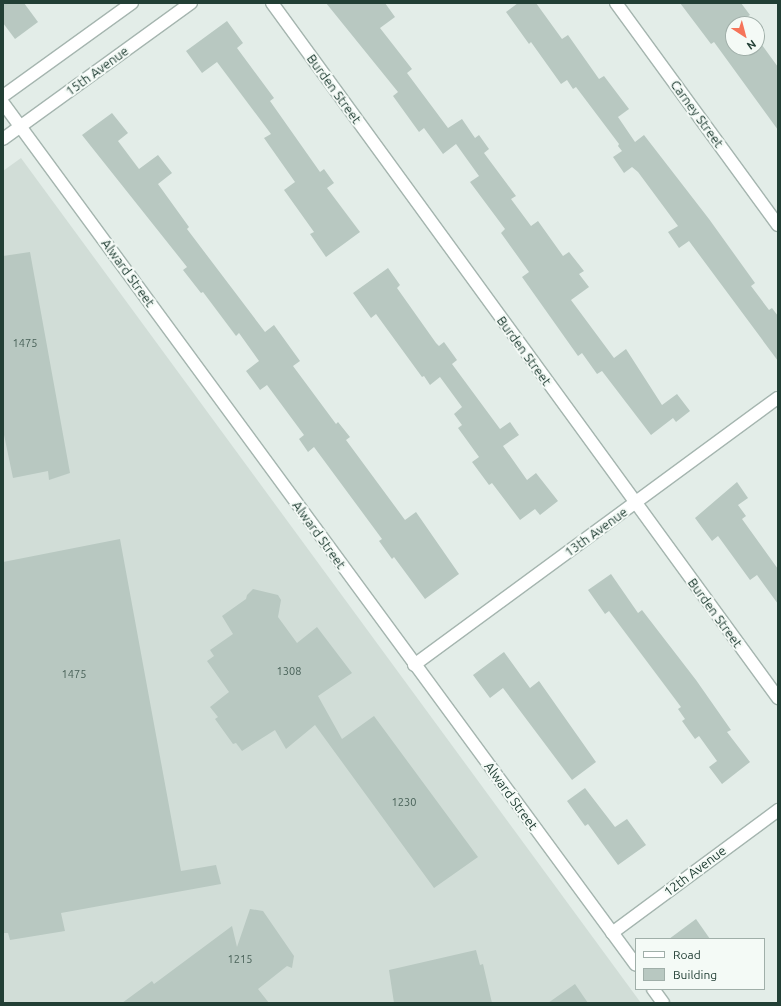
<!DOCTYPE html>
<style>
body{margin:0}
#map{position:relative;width:781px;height:1006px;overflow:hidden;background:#e3ede8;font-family:Ubuntu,sans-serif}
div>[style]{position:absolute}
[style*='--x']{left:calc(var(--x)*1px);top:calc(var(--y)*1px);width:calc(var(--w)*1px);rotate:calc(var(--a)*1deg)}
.built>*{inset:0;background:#d1ddd7}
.building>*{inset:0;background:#b8c8c1}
.roads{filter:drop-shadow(1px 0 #a5b5af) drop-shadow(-1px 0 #a5b5af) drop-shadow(0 1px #a5b5af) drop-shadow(0 -1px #a5b5af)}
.street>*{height:12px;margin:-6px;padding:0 6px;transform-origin:6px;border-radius:6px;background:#fff}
.secondary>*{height:12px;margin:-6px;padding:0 6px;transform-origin:6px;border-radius:6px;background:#fff}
span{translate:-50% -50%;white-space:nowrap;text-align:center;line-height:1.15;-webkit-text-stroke:4px #f4faf6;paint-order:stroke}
.number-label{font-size:11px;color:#486158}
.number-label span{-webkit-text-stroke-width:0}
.street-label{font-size:13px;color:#223f35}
.frame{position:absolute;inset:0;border:4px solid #223f35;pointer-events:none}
.legend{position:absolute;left:635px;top:938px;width:130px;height:52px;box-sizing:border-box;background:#f4faf6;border:1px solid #a0afa9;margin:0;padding:5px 7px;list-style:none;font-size:12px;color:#223f35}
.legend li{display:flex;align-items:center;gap:8px;height:20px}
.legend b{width:20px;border:1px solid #a0afa9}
.north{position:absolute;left:725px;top:16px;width:40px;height:40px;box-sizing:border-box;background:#f4faf6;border:1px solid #a0afa9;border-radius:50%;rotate:144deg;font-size:11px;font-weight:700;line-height:16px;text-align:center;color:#223f35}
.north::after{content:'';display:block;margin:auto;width:14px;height:18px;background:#f5745a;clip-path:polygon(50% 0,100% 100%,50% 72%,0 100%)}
</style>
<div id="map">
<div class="built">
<i style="clip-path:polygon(21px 158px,641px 1003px,3px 1003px,3px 171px)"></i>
</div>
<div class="building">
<i style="clip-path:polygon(3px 3px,24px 3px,38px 22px,15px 39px,3px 23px)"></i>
<i style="clip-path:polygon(326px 3px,385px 3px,395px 17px,380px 28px,412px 69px,407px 73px,448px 128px,462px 119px,475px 138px,479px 135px,489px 149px,484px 153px,516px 196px,511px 199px,531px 226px,538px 221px,563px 256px,569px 252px,584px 271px,579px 274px,589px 287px,571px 300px,614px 358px,626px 349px,662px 405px,677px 394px,690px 411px,676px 422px,673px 418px,651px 435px,602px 371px,597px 374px,582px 353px,578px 356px,522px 277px,529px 272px,501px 233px,505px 229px,470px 182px,479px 176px,456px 144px,443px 154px,424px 128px,419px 132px,393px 96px,398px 92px)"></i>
<i style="clip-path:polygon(518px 3px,536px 3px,562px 39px,568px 35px,599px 79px,604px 76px,629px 109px,618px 117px,635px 142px,644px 135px,709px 219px,755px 283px,751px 286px,769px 310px,772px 308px,778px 316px,778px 361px,689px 241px,679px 248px,668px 232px,678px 226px,638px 172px,632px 167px,624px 173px,613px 157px,622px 151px,618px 146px,619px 144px,576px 87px,573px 89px,567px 80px,561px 84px,531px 42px,529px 44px,506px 12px)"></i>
<i style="clip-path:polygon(680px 3px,741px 3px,750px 15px,743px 19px,747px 24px,733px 24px,733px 48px,757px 48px,757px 38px,778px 67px,778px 130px,714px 42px,711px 44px)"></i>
<i style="clip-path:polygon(227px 21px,243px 43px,237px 48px,274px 98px,270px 101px,320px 172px,324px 169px,334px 183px,327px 188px,360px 232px,326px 257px,310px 234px,314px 232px,284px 190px,295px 182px,264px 138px,271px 134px,217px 62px,202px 73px,186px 51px)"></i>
<i style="clip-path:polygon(112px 113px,128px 133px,118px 141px,139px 169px,158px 155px,172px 173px,158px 184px,189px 227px,187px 229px,265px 332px,274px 325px,300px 361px,293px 366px,336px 424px,338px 422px,350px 437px,346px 440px,405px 520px,416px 512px,459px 574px,425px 599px,394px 557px,392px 559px,379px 541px,382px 539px,314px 447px,308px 452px,299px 439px,304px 435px,267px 385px,260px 390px,246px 371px,259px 361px,239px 333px,236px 336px,203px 292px,201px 293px,183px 270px,187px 267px,82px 135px)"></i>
<i style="clip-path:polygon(30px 252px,70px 473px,49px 480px,48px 471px,13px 478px,3px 430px,3px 256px)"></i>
<i style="clip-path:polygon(388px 268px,400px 285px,397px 288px,436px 343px,439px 346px,444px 342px,457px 360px,452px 364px,500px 429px,510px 422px,519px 435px,503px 446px,527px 480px,536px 473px,558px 501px,540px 515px,535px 509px,520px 520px,492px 483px,489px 485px,472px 462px,479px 457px,458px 428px,462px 425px,454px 414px,462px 407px,440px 377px,430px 385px,424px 376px,422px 377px,376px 314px,371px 318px,353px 293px)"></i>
<i style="clip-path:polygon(737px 482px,748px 498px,738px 505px,746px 516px,742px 519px,778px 569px,778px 604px,757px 575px,750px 580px,718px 536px,712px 541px,695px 518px)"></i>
<i style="clip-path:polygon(120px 539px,181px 871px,216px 865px,221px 884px,61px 913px,65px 931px,10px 940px,8px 933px,3px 933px,3px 562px)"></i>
<i style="clip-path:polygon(611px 574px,638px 613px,642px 610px,696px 680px,731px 730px,727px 732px,750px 762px,722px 784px,709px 767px,717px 761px,699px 736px,695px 739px,682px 721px,685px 719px,678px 709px,681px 707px,609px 611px,605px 614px,588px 590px)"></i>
<i style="clip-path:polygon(253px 589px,278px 595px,281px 600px,278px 617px,297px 643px,317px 627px,352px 673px,318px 696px,342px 739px,374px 716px,478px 857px,434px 888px,315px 725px,286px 749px,275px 730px,242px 751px,236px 743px,233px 744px,215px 719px,218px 717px,210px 707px,229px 692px,207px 661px,214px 656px,210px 650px,233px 634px,222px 616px,246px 599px,247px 595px)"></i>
<i style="clip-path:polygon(504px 652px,530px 688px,539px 681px,596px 762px,572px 780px,503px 688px,490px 698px,473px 675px)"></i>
<i style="clip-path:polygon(585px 788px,615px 827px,627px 819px,646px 845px,618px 865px,588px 824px,585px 826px,567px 801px)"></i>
<i style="clip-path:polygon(250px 909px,263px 911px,294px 956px,292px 968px,287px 966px,258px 989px,269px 1003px,122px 1003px,152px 981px,154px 984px,232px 926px,237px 947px)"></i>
<i style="clip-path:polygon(696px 919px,710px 939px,669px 939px)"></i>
<i style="clip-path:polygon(476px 950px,480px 965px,483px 964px,492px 1003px,394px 1003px,389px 970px)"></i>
<i style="clip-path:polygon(575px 984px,588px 1003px,548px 1003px)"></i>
</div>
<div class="roads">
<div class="street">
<i style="--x:272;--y:3;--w:860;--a:53.94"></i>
<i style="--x:3;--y:103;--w:1069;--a:53.71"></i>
<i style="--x:414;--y:665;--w:451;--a:-36.3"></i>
<i style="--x:612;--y:933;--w:207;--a:-36.5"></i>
<i style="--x:653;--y:989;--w:17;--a:54"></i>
</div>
<div class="secondary">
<i style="--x:616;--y:3;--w:275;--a:53.9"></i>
<i style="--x:3;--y:96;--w:159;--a:-35.8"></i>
<i style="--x:3;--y:139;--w:232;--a:-35.9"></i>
</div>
</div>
<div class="number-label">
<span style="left:25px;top:343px">1475</span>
<span style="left:289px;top:671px">1308</span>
<span style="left:74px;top:674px">1475</span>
<span style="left:404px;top:802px">1230</span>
<span style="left:240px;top:959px">1215</span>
</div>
<div class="street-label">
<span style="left:97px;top:71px;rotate:-36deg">15th Avenue</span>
<span style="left:334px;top:89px;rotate:54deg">Burden Street</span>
<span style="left:697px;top:114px;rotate:54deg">Carney Street</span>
<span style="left:128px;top:273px;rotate:54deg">Alward Street</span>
<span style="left:524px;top:351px;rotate:54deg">Burden Street</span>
<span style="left:596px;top:532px;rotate:-36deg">13th Avenue</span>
<span style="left:319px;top:535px;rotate:54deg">Alward Street</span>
<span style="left:715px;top:613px;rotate:54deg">Burden Street</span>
<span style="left:511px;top:796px;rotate:54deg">Alward Street</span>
<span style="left:695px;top:871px;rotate:-37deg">12th Avenue</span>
</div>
<div class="frame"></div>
<ul class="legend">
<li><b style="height:5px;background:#fff"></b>Road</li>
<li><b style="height:11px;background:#b8c8c1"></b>Building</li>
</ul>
<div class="north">N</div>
</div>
